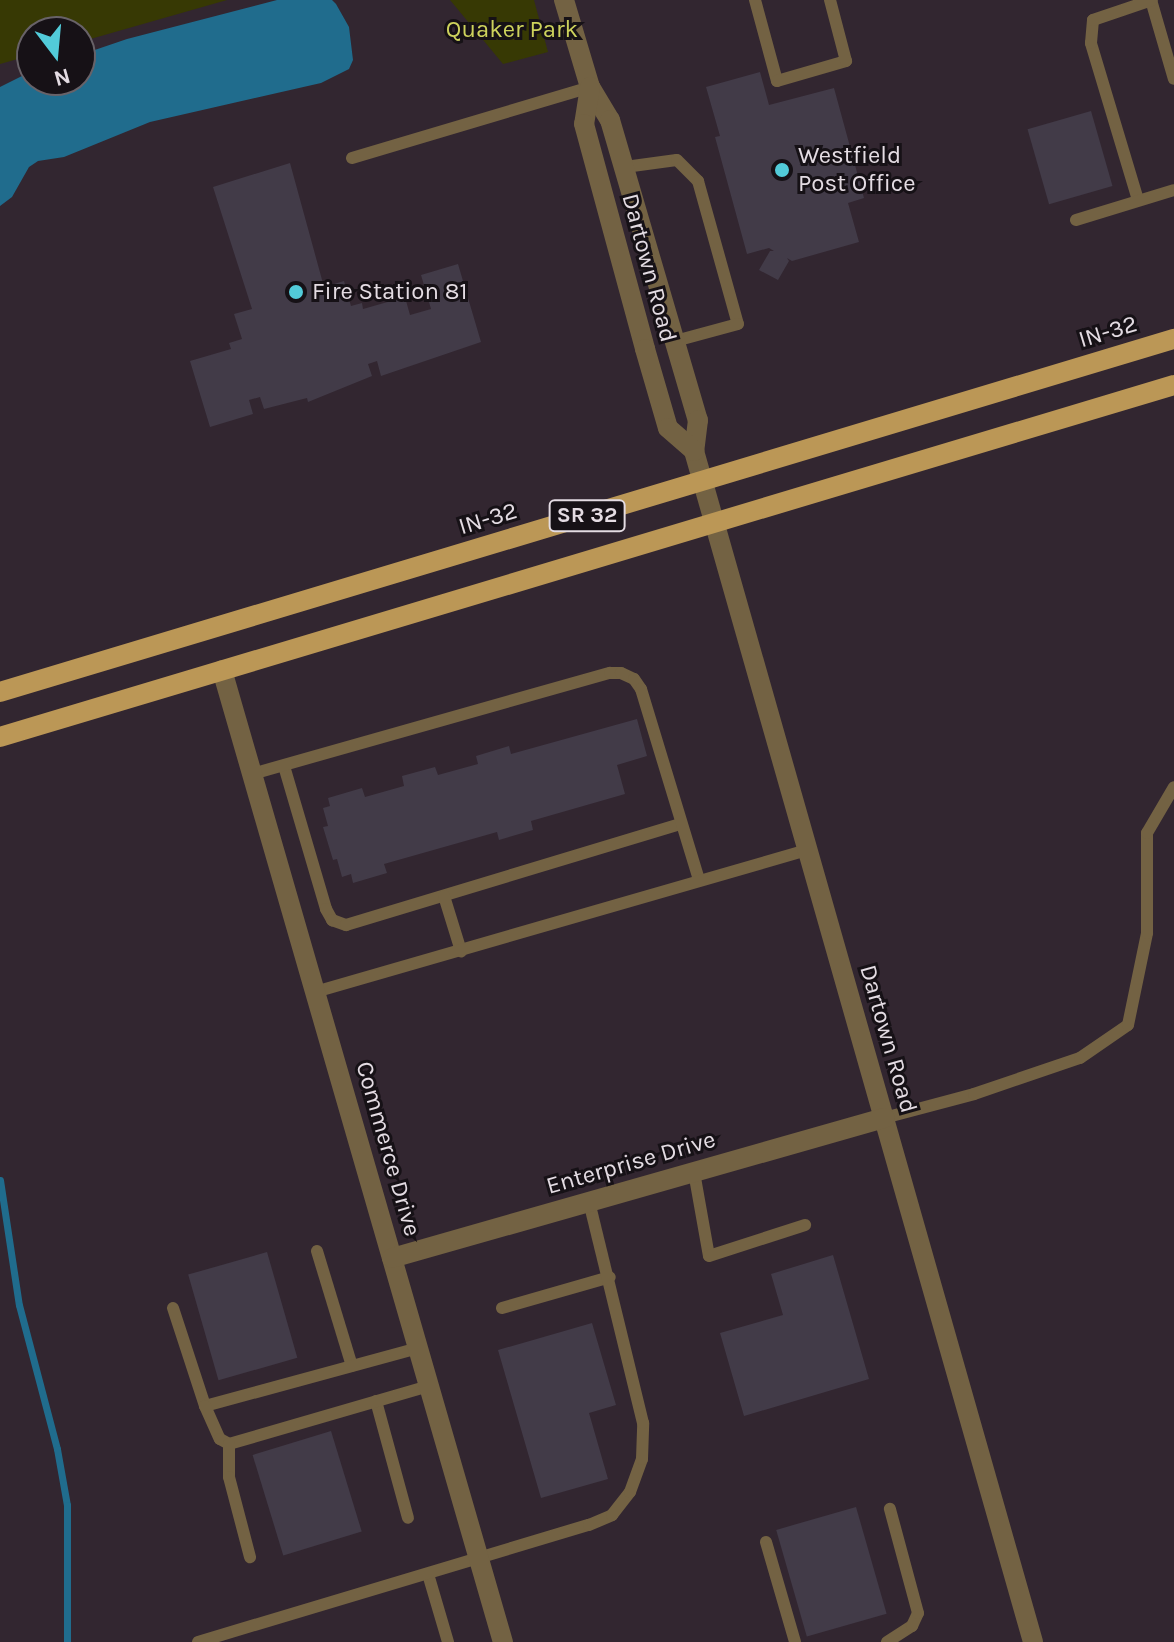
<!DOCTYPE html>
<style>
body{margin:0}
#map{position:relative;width:1174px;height:1642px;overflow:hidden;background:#322630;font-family:Karla,sans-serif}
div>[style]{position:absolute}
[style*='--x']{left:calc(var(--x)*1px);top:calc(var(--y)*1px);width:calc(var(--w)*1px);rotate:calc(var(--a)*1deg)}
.green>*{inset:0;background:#373904}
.water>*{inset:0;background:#206c8d}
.stream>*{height:7px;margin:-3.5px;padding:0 3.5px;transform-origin:3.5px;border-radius:3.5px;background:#206c8d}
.building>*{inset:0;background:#423b48;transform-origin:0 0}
.lane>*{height:12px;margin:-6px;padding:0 6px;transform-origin:6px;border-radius:6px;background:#736243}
.street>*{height:20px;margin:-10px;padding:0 10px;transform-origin:10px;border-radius:10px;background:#736243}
.primary>*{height:20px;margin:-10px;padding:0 10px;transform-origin:10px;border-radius:10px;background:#bb9756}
.dots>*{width:22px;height:22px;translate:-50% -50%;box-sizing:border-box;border:4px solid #161116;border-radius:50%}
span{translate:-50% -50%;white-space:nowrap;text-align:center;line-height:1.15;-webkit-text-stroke:6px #161116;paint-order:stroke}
.shield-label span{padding:2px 6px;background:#161116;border:2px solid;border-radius:6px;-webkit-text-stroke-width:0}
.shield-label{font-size:22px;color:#e4dce3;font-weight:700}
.park-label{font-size:24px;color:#cdd25c}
.poi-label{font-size:24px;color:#e4dce3}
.left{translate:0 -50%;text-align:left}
.street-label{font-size:24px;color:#e4dce3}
.north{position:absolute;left:16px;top:16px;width:80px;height:80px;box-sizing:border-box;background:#161116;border:2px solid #686268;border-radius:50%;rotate:164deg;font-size:22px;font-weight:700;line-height:32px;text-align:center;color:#e4dce3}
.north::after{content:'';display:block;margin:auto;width:28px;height:36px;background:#52cbd9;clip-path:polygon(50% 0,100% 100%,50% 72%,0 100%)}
</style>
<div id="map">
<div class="green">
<i style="clip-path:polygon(0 0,227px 0,80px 42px,80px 32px,32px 32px,32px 55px,0 64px)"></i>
<i style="clip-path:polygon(450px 0,534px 0,548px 52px,503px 64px)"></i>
</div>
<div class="water">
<i style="clip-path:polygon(277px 0,332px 0,336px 4px,349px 27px,353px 60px,349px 69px,321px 83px,150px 122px,64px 157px,38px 161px,29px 167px,12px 197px,0 206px,0 87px,32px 71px,32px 80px,80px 80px,80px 55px,127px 39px)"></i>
</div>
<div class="stream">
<i style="--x:0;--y:1180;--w:126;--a:81.4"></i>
<i style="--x:19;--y:1305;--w:149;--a:75.2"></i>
<i style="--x:57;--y:1449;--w:57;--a:79.9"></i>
<i style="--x:67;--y:1505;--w:137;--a:90"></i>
</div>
<div class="building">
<i style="clip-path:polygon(760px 72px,769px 105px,834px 88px,864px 198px,848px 203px,859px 242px,792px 261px,787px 258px,789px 261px,778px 280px,759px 270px,770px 251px,774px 251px,769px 248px,747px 254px,715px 137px,720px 136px,706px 87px)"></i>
<i style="left:1091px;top:111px;width:78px;height:66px;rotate:74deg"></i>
<i style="clip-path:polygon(290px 163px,324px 287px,344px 281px,351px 306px,362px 303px,363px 309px,405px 297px,410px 315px,431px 309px,421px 275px,458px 264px,481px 342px,381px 376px,377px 361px,368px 364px,372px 376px,308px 402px,307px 398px,264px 409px,260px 397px,249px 400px,253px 414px,210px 427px,190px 361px,231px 349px,229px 343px,242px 339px,234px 314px,252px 309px,213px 187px)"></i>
<i style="clip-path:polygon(637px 719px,647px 756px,617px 765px,625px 794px,531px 821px,533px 830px,499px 840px,497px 832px,384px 864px,387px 873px,353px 883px,351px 874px,342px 877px,337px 859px,333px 860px,323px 827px,328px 826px,323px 808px,330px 806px,328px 798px,362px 788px,365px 797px,404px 786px,402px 776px,435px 767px,438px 775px,478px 764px,476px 756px,509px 746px,511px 754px)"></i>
<i style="left:267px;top:1252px;width:110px;height:82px;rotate:74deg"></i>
<i style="clip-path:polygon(833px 1255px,869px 1379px,744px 1416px,720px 1333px,783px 1315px,771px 1274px)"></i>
<i style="clip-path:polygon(592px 1323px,616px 1405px,589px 1413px,608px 1479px,541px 1498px,498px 1350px)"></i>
<i style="left:331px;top:1431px;width:105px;height:82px;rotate:73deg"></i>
<i style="left:856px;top:1507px;width:111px;height:83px;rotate:74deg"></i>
</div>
<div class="lane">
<i style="--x:755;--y:0;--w:84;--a:74.8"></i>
<i style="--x:777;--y:81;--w:72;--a:-16.2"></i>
<i style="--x:846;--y:61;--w:63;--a:-104.7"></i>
<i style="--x:1151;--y:0;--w:82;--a:73.8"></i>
<i style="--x:352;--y:158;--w:248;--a:-16.6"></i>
<i style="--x:625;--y:167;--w:52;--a:-7.7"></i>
<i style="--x:677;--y:160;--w:30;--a:45"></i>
<i style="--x:698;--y:181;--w:148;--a:74.4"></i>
<i style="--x:738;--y:324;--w:65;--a:164.9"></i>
<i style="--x:1138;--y:200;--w:164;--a:-106.7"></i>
<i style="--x:1091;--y:43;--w:23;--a:-85"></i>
<i style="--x:1093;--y:20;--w:62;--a:-18.7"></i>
<i style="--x:1076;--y:220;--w:102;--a:-17"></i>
<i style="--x:284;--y:766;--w:149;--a:73.6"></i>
<i style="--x:326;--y:909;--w:13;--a:61"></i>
<i style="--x:332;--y:920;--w:15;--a:20"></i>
<i style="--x:346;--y:925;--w:350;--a:-16.8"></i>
<i style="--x:252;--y:774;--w:372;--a:-15.8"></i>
<i style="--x:610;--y:673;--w:11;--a:0"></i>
<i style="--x:621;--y:673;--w:14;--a:25"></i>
<i style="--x:634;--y:679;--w:12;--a:55"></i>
<i style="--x:641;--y:689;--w:200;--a:73.1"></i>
<i style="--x:444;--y:896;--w:58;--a:72.8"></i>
<i style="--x:315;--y:992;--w:512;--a:-16.1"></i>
<i style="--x:884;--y:1118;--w:93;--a:-14.9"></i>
<i style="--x:974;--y:1094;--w:112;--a:-18.8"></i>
<i style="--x:1080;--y:1058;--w:58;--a:-34.5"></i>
<i style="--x:1128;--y:1025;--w:94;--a:-78.3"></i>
<i style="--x:1147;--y:933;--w:100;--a:-90"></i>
<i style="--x:1147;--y:833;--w:53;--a:-59.6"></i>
<i style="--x:694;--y:1172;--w:85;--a:79.9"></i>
<i style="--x:709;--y:1256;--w:101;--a:-17.9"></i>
<i style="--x:317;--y:1251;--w:120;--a:73.1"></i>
<i style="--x:173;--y:1308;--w:103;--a:71.9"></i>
<i style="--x:205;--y:1406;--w:221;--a:-15.2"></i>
<i style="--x:502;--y:1308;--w:112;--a:-16"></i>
<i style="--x:376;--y:1401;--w:121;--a:74.7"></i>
<i style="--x:205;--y:1406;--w:36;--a:66"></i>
<i style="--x:220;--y:1439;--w:10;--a:29"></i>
<i style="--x:229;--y:1444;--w:208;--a:-16.2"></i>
<i style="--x:229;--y:1444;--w:33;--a:90"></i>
<i style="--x:229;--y:1477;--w:83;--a:75.3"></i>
<i style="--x:766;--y:1542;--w:104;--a:73.8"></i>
<i style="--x:428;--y:1574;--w:71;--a:73.6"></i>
<i style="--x:198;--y:1642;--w:408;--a:-16.7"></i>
<i style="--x:589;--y:1525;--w:25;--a:-23"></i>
<i style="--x:612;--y:1515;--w:29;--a:-52"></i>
<i style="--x:630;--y:1492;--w:35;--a:-70"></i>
<i style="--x:642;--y:1459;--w:36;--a:-88"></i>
<i style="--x:643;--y:1423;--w:228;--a:-103.7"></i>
<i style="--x:887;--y:1642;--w:30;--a:-33"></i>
<i style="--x:912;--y:1626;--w:14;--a:-65"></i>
<i style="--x:918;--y:1613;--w:108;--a:-105.1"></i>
</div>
<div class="street">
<i style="--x:564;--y:0;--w:91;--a:73.4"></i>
<i style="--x:590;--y:87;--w:39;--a:59"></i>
<i style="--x:610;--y:120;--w:313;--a:73.7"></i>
<i style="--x:698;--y:420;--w:31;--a:97"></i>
<i style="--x:694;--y:451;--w:1238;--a:74.11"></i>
<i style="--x:590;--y:87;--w:37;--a:99"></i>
<i style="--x:584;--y:124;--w:233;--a:74.8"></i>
<i style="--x:645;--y:349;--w:82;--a:73.8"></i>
<i style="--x:668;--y:428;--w:35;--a:41"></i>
<i style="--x:222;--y:670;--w:1012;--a:73.88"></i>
<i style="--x:392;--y:1258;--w:512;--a:-15.88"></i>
</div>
<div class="primary">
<i style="--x:0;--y:692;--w:1226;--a:-16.74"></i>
<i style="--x:0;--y:737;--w:1226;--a:-16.69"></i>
</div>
<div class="dots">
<i style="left:782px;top:170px;background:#52cbd9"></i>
<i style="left:296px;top:292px;background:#52cbd9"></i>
</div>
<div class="shield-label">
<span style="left:587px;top:516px">SR 32</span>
</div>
<div class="park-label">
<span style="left:512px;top:30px">Quaker Park</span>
</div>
<div class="poi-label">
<span class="left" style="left:798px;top:170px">Westfield<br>Post Office</span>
<span class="left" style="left:312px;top:292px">Fire Station 81</span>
</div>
<div class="street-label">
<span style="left:649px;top:268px;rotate:75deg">Dartown Road</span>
<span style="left:1108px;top:332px;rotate:-17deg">IN-32</span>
<span style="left:488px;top:519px;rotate:-17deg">IN-32</span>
<span style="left:888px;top:1039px;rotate:74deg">Dartown Road</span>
<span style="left:388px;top:1149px;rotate:74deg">Commerce Drive</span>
<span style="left:631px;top:1163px;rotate:-16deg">Enterprise Drive</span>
</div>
<div class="north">N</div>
</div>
